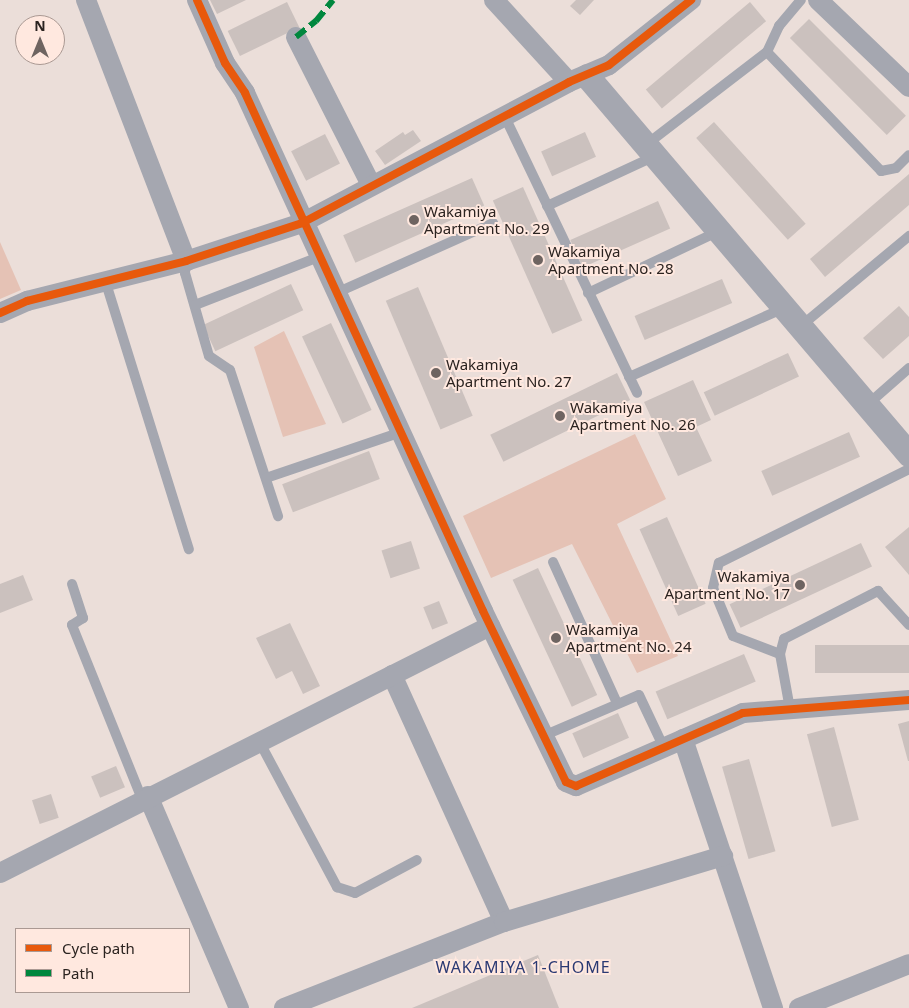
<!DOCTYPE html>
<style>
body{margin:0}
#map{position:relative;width:909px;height:1008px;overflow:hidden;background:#ebded9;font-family:"Noto Sans",sans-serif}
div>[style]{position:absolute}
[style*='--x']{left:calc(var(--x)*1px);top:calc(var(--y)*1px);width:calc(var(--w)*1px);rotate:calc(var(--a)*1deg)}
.green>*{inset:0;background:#e5c2b5}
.building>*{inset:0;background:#cbc1be;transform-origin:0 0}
.service>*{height:10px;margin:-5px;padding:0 5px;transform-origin:5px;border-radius:5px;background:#a5a7b0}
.minor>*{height:20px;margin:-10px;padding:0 10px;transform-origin:10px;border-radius:10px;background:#a5a7b0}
.tertiary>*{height:25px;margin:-12.5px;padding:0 12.5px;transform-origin:12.5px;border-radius:12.5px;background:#a5a7b0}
.quiet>*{height:6px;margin-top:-3px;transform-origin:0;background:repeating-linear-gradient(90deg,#00873e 0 12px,transparent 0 18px)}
.cycleway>*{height:8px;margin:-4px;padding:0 4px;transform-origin:4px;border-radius:4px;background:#e8590c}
.dots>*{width:14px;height:14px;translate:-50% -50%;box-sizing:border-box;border:2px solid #ffe8df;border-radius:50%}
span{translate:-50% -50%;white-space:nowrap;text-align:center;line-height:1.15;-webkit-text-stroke:4px #ffe8df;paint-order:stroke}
.poi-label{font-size:15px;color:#2b2320}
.left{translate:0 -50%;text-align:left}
.right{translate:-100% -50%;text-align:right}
.neighbourhood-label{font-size:16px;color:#2a3973;letter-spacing:1px}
.legend{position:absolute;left:15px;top:928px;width:175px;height:65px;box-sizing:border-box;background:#ffe8df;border:1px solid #aa9993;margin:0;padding:6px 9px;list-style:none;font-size:15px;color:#2b2320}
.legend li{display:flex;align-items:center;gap:10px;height:25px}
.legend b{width:25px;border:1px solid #aa9993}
.north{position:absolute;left:15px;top:15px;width:50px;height:50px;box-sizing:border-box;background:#ffe8df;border:1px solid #aa9993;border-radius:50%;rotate:0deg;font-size:14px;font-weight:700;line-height:20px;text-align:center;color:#2b2320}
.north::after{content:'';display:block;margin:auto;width:18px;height:22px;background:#6e6461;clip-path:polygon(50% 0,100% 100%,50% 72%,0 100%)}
</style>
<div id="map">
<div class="green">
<i style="clip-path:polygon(0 242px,21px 290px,0 299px)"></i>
<i style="clip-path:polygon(284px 331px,326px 424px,283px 437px,254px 347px)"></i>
<i style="clip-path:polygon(635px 434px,666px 499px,617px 524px,678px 656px,637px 673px,572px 544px,491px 578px,463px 516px)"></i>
</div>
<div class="building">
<i style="clip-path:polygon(210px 0,246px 0,217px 14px)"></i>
<i style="clip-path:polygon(576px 0,594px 0,580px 15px,570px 6px)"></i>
<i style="left:287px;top:2px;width:28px;height:66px;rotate:64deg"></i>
<i style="left:750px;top:2px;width:25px;height:136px;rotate:50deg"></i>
<i style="left:809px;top:19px;width:137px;height:27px;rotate:45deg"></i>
<i style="left:714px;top:122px;width:137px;height:24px;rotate:48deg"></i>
<i style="clip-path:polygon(413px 130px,421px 141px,385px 165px,375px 151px,403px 132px,405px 135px)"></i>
<i style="left:585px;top:132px;width:27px;height:48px;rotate:66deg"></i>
<i style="left:325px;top:134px;width:33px;height:38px;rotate:63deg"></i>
<i style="clip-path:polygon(909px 174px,909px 205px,825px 277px,810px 259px)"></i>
<i style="left:472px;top:178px;width:30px;height:141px;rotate:66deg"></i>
<i style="left:523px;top:187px;width:146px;height:33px;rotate:66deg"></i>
<i style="left:658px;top:201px;width:30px;height:96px;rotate:66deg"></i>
<i style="left:722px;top:279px;width:26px;height:95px;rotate:67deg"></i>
<i style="left:291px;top:284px;width:29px;height:97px;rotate:65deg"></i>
<i style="left:418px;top:287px;width:140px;height:35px;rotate:67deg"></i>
<i style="clip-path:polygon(899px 306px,909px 317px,909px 336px,883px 359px,863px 338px)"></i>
<i style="left:331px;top:323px;width:96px;height:32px;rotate:65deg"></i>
<i style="left:788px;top:353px;width:26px;height:93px;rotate:65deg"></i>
<i style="left:617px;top:373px;width:30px;height:141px;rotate:64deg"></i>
<i style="clip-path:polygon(693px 380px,711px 420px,696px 427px,712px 461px,678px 476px,644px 402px)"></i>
<i style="left:849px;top:432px;width:27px;height:96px;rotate:66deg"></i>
<i style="left:369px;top:451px;width:30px;height:93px;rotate:69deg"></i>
<i style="left:667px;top:517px;width:95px;height:30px;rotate:66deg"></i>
<i style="clip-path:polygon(909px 527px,909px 575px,885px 547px)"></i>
<i style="left:411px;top:541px;width:29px;height:31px;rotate:72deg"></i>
<i style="left:861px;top:543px;width:26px;height:145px;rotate:65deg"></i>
<i style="left:538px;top:568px;width:140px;height:28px;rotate:65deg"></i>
<i style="clip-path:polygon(23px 575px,33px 600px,0 613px,0 584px)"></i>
<i style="left:439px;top:601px;width:24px;height:17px;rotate:68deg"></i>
<i style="clip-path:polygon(290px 623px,320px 686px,303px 694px,292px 671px,276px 679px,256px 638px)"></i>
<i style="left:909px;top:645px;width:28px;height:94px;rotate:90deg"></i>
<i style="left:744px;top:654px;width:30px;height:96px;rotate:67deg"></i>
<i style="left:618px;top:713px;width:27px;height:50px;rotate:66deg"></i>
<i style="clip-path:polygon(909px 721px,909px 761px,908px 761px,898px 724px)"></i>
<i style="left:834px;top:727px;width:96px;height:28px;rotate:75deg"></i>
<i style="left:749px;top:759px;width:96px;height:28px;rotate:74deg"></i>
<i style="left:116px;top:766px;width:23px;height:27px;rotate:67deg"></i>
<i style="left:51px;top:794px;width:25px;height:20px;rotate:72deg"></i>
<i style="clip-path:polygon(538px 955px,559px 1008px,412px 1008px)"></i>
</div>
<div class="service">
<i style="--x:767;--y:52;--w:165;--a:46.2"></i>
<i style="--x:881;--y:171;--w:15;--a:-11"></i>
<i style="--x:896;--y:168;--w:18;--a:-45"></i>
<i style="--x:504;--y:115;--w:308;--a:64.4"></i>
<i style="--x:647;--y:144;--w:151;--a:-37.5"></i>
<i style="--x:767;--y:52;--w:29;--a:-65"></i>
<i style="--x:779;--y:26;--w:34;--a:-50"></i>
<i style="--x:547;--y:206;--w:119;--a:-24.8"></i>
<i style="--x:186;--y:261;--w:12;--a:95"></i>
<i style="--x:185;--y:273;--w:86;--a:73.9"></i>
<i style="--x:209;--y:356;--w:25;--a:34"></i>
<i style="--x:230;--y:370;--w:154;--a:71.8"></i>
<i style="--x:105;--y:280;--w:282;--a:72.7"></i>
<i style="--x:336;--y:293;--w:172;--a:-24"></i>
<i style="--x:588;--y:293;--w:145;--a:-25.3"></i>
<i style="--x:195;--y:305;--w:133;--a:-21.2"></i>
<i style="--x:801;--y:326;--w:141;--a:-39.8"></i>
<i style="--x:629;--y:377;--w:170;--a:-24"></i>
<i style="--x:867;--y:405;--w:56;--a:-41.4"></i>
<i style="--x:266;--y:478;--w:143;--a:-18.8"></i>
<i style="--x:553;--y:562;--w:155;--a:65.6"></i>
<i style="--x:72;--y:584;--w:36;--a:72"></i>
<i style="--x:83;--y:618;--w:13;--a:148"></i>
<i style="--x:72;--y:625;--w:188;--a:68.1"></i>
<i style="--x:780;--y:654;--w:50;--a:-159"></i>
<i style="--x:733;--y:636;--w:52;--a:-112.6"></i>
<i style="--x:713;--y:588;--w:26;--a:-77"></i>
<i style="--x:719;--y:563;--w:212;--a:-26.3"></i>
<i style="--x:790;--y:709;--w:56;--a:-100.3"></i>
<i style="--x:780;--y:654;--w:16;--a:-75"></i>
<i style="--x:784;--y:639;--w:106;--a:-27.1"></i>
<i style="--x:878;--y:591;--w:46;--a:47.6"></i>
<i style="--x:543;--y:736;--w:104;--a:-23.1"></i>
<i style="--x:639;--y:695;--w:59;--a:64.7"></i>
<i style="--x:259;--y:741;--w:166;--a:61.9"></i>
<i style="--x:337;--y:887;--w:19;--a:18"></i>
<i style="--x:355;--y:893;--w:70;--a:-28"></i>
</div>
<div class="minor">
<i style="--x:86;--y:0;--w:280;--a:69"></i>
<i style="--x:197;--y:0;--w:69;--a:66"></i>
<i style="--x:225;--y:63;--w:36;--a:56"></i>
<i style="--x:245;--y:93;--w:570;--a:65.32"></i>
<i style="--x:483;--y:611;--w:190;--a:64.1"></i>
<i style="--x:566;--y:782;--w:11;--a:22"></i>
<i style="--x:576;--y:786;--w:182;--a:-23.6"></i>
<i style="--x:743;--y:713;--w:167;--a:-4.5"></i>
<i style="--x:494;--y:0;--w:111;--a:47.6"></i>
<i style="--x:818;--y:0;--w:126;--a:43.7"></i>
<i style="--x:296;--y:37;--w:166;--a:63.1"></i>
<i style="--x:0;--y:313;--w:30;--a:-24"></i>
<i style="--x:27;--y:301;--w:164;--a:-14.1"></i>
<i style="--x:186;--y:261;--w:122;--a:-18.1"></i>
<i style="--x:302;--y:223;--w:302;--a:-27.8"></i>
<i style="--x:569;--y:82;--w:43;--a:-23"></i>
<i style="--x:609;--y:65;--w:105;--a:-38.4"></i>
<i style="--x:392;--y:675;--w:271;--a:65.6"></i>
<i style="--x:683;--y:739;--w:284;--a:71.5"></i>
<i style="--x:148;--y:796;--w:231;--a:66.8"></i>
<i style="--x:0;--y:873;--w:549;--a:-26.75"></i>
<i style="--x:284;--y:1008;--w:236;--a:-21.4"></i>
<i style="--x:504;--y:922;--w:229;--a:-16.8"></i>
<i style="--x:799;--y:1008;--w:118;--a:-21.8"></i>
</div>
<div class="tertiary">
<i style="--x:587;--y:76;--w:497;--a:49.6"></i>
</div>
<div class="quiet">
<i style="--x:296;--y:37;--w:26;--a:-39"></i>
<i style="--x:316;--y:21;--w:27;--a:-51"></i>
</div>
<div class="cycleway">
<i style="--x:197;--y:0;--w:69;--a:66"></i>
<i style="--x:225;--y:63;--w:36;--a:56"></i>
<i style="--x:245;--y:93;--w:570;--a:65.32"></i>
<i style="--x:483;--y:611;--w:190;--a:64.1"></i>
<i style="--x:566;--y:782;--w:11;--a:22"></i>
<i style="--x:576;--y:786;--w:182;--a:-23.6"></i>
<i style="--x:743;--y:713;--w:167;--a:-4.5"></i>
<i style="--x:0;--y:313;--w:30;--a:-24"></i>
<i style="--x:27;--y:301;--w:164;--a:-14.1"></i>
<i style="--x:186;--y:261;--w:122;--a:-18.1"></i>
<i style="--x:302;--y:223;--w:302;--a:-27.8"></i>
<i style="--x:569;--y:82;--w:43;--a:-23"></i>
<i style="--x:609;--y:65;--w:105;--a:-38.4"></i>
</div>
<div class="dots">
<i style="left:414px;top:220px;background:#6e6461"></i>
<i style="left:538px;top:260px;background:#6e6461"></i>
<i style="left:436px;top:373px;background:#6e6461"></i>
<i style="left:560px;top:416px;background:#6e6461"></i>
<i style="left:800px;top:585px;background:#6e6461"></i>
<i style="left:556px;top:638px;background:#6e6461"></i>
</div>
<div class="poi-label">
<span class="left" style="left:424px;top:220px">Wakamiya<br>Apartment No. 29</span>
<span class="left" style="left:548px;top:260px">Wakamiya<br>Apartment No. 28</span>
<span class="left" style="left:446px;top:373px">Wakamiya<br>Apartment No. 27</span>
<span class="left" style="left:570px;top:416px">Wakamiya<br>Apartment No. 26</span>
<span class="right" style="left:790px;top:585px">Wakamiya<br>Apartment No. 17</span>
<span class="left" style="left:566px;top:638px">Wakamiya<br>Apartment No. 24</span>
</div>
<div class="neighbourhood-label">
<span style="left:523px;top:967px">WAKAMIYA 1-CHOME</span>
</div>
<ul class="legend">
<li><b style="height:6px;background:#e8590c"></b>Cycle path</li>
<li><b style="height:6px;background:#00873e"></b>Path</li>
</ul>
<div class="north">N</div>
</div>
